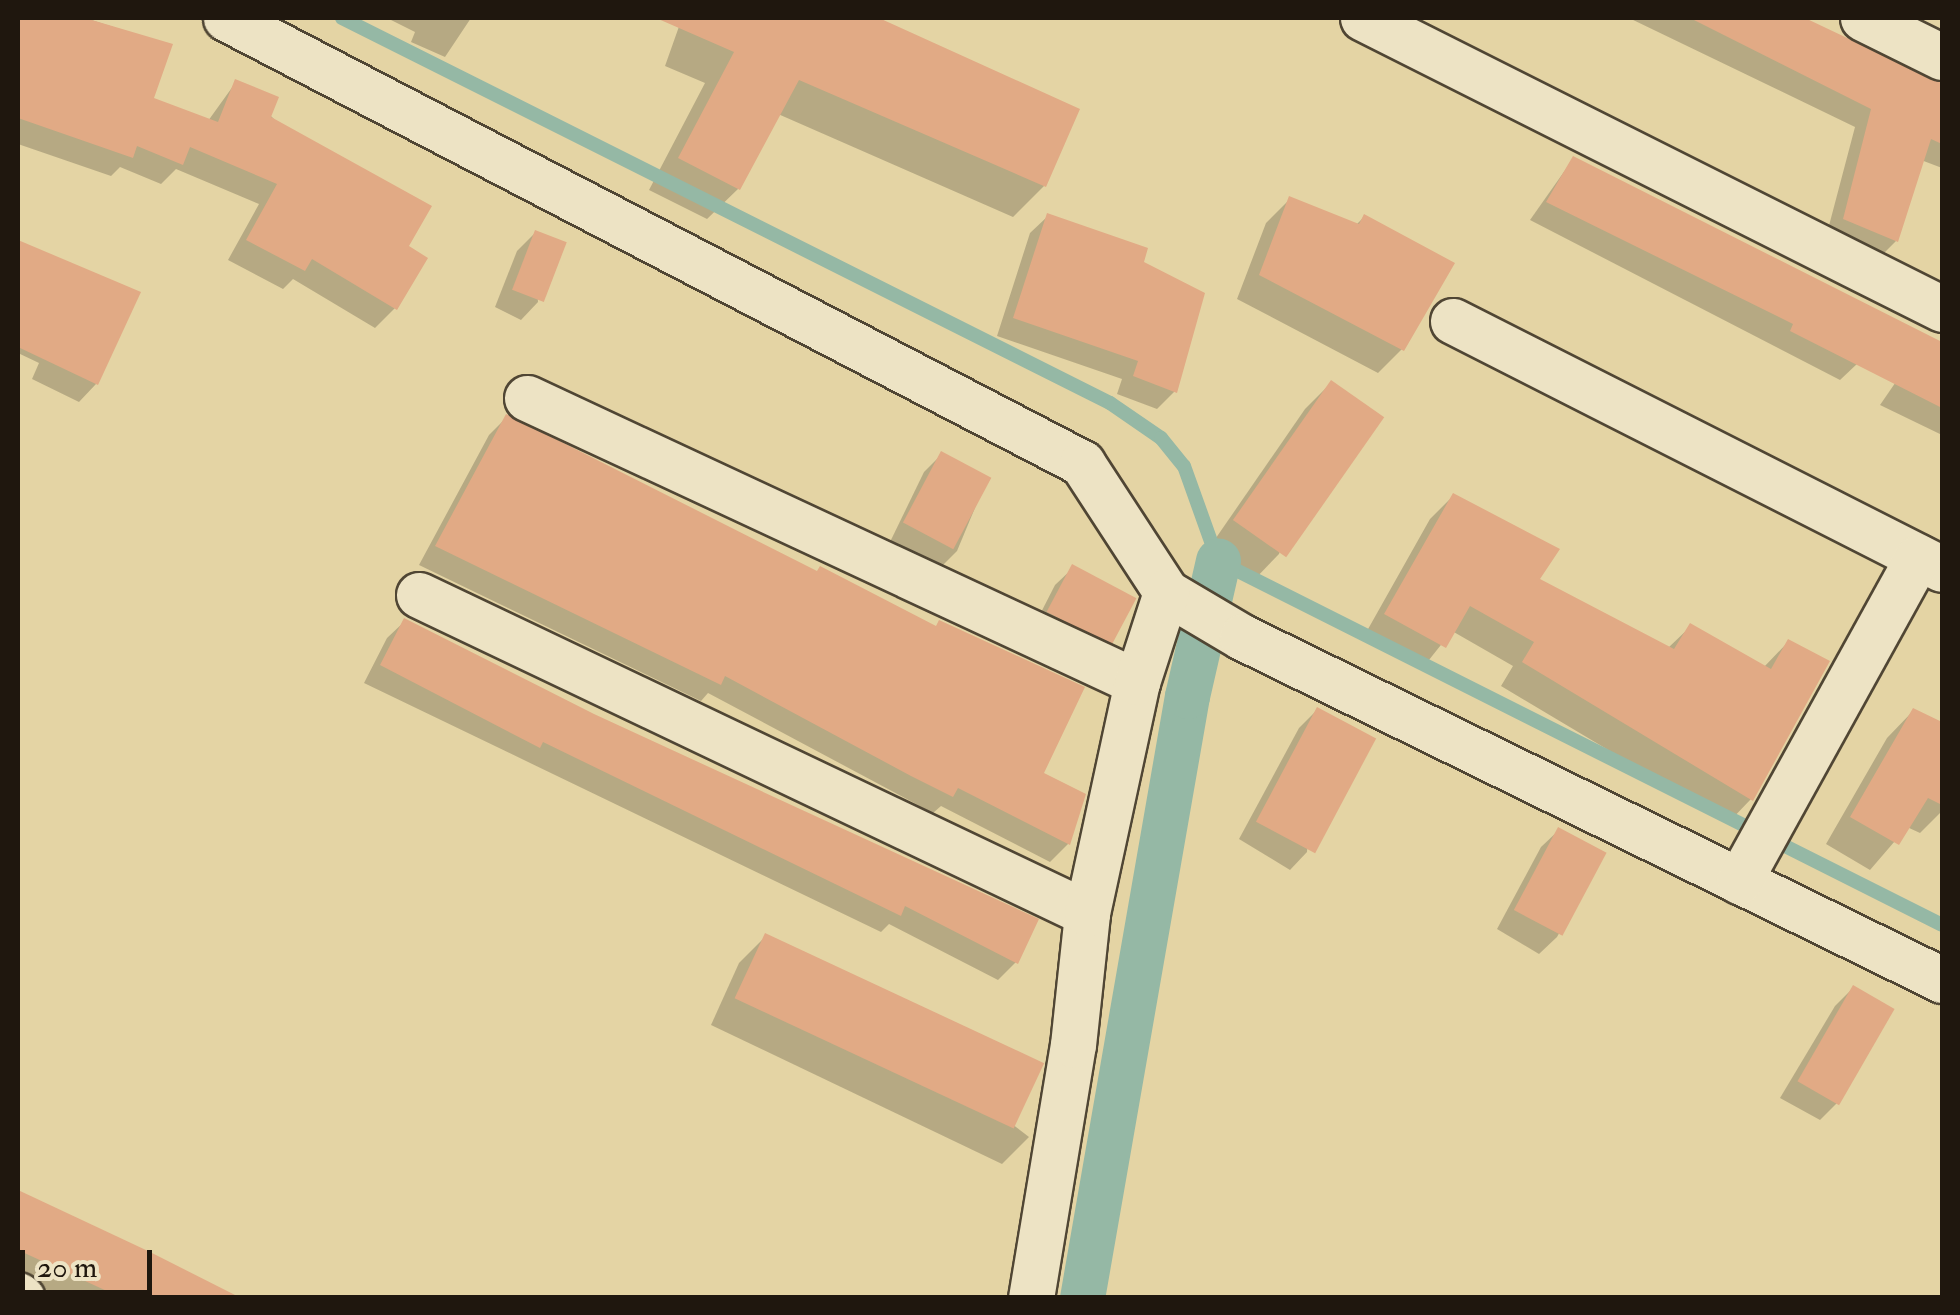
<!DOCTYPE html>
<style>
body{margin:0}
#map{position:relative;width:1960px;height:1315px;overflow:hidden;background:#e4d4a4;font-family:"IM FELL Double Pica",serif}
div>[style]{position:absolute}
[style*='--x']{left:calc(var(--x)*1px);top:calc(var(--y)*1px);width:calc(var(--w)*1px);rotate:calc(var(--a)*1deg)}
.shadow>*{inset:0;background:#0003}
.stream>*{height:14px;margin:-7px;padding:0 7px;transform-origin:7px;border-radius:7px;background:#95b8a5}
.canal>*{height:45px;margin:-22.5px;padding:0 22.5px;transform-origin:22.5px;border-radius:22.5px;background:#95b8a5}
.building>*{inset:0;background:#e1aa85;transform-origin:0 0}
.roads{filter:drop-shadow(2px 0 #504634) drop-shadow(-2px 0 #504634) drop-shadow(0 2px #504634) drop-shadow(0 -2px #504634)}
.minor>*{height:45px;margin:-22.5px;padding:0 22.5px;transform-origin:22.5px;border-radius:22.5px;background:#ede3c4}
span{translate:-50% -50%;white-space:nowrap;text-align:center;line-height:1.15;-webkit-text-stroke:10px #ede3c4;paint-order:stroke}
.frame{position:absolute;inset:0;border:20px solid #1f170e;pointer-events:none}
.scale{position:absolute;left:20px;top:1250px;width:132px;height:45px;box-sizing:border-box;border:5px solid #1f170e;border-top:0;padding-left:12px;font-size:30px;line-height:35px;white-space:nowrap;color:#1f170e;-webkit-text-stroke:8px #ede3c4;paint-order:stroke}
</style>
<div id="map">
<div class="shadow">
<i style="clip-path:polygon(18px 18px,85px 18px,170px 45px,151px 100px,208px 121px,236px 82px,405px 247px,395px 308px,375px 328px,293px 279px,283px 289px,228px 260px,259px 204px,176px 169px,161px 184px,120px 167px,111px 176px,18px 144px)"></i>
<i style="clip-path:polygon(387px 18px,471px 18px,445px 57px,411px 42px,415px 32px)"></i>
<i style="clip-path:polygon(682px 18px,873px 18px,1077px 110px,1044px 186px,1013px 217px,778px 114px,738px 189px,707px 219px,649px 190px,705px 83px,665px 66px)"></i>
<i style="clip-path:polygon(1629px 18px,1796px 18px,1942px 89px,1942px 168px,1921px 160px,1896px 241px,1878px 259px,1826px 237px,1855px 127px)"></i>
<i style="clip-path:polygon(1573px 159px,1874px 311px,1858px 363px,1840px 380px,1530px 220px)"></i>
<i style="clip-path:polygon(1290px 199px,1356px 225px,1364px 217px,1402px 349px,1378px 373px,1237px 299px,1266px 223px)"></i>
<i style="clip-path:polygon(1048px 216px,1142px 263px,1175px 391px,1157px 409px,1117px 394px,1122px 379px,997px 336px,1030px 233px)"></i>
<i style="clip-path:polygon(535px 233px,538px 302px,521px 320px,495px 307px,517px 251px)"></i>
<i style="clip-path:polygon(18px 242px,137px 293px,96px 384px,79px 402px,32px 379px,39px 363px,18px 353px)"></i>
<i style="clip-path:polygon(1926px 338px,1942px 345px,1942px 435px,1880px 405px)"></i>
<i style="clip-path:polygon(1331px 383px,1279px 554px,1253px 581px,1209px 548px,1305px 409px)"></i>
<i style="clip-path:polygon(507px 417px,816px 573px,1040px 775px,1083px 796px,1068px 844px,1050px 862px,941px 806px,933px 813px,708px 693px,701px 701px,419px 565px,489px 435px)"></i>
<i style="clip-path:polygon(942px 454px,987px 479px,957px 551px,939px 569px,890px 542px,924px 472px)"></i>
<i style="clip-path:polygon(1453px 496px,1537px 580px,1668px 648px,1691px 626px,1763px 668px,1788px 642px,1751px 799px,1729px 822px,1501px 686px,1513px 666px,1452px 631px,1421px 670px,1363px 638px,1430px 519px)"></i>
<i style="clip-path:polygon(1073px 568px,1113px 642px,1095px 659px,1032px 630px,1055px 585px)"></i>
<i style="clip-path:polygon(405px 621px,1016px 962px,998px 980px,889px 924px,881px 932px,364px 683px,387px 638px)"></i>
<i style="clip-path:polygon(1317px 710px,1307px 852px,1290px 870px,1239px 839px,1299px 728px)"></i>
<i style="clip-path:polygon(1913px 711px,1942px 725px,1942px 811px,1920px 833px,1907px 827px,1870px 870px,1826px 844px,1887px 738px)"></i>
<i style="clip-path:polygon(1559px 830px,1603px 854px,1557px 937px,1539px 954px,1497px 929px,1541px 847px)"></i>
<i style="clip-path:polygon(766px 936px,1029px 1137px,1002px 1164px,711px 1025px,739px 963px)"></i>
<i style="clip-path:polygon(1853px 988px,1838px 1102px,1820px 1120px,1780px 1098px,1835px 1006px)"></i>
<i style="clip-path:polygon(18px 1194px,240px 1298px,64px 1298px,18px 1276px)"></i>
</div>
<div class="stream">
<i style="--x:342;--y:18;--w:859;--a:26.62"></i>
<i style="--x:1110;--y:403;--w:62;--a:34.5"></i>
<i style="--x:1161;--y:438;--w:36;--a:51"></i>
<i style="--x:1184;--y:466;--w:101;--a:70.3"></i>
<i style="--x:1218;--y:561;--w:810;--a:26.69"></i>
</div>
<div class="canal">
<i style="--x:1082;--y:1298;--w:611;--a:-80.11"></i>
<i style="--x:1187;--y:696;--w:139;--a:-77.1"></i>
</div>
<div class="building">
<i style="clip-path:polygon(18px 18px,85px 18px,173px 44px,154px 98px,218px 122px,235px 79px,279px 97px,271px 117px,432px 206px,409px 246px,428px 258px,397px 310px,312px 259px,305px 271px,246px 240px,277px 184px,190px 147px,183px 165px,137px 146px,133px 158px,18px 118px)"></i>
<i style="clip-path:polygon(656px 18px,879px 18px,1080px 109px,1046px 187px,799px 80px,740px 190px,678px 158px,734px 52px)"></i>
<i style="clip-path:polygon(1690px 18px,1805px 18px,1942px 83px,1942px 144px,1931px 139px,1898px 242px,1843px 219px,1871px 109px)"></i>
<i style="clip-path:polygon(1573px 156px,1942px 342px,1942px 408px,1790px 331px,1793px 324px,1546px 202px)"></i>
<i style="clip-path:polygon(1289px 196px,1359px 224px,1364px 214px,1455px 263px,1404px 351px,1259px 275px)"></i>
<i style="clip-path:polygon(1047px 213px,1148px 248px,1144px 262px,1205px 293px,1177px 393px,1133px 376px,1138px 361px,1013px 318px)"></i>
<i style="left:535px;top:230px;width:34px;height:64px;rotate:21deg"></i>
<i style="clip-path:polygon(18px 240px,141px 292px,98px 385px,18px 347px)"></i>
<i style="left:1331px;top:380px;width:65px;height:171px;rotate:35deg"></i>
<i style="clip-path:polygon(506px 414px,817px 571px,820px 566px,936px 626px,939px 620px,1085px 687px,1044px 773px,1086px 794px,1070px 845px,958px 788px,953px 797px,911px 776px,725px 676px,721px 685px,435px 546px)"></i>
<i style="left:941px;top:451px;width:57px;height:81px;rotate:28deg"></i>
<i style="clip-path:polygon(1453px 493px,1560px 549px,1540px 579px,1674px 649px,1690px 623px,1771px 669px,1788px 639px,1830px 661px,1753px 801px,1522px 662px,1534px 642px,1470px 606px,1446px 648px,1384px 614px)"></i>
<i style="left:1072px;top:564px;width:73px;height:54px;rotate:28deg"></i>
<i style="clip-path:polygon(404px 618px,594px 714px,1039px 919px,1018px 964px,905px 906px,901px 916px,543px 742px,540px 748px,380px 665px)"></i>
<i style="left:1317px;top:707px;width:67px;height:130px;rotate:28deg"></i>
<i style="clip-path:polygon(1913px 708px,1942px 722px,1942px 805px,1928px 798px,1899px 845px,1850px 817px)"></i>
<i style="left:1558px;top:827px;width:55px;height:94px;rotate:28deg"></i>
<i style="left:765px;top:933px;width:308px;height:72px;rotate:25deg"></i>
<i style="left:1853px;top:985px;width:48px;height:111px;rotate:30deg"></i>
<i style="clip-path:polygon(18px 1190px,148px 1251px,241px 1298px,122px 1298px,18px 1250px)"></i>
</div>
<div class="roads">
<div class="minor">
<i style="--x:226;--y:18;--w:965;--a:27.47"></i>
<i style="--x:1082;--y:463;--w:154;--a:56.9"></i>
<i style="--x:1166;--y:592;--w:88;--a:30.6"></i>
<i style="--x:1242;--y:637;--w:780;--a:26.1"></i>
<i style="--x:1363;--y:18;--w:648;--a:26.68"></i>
<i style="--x:1863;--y:18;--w:88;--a:26.3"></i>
<i style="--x:1453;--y:321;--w:548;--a:26.89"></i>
<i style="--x:527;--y:398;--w:673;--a:24.97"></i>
<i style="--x:419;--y:595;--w:740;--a:25.46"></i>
<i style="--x:1739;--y:881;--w:370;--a:-61.1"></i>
<i style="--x:18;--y:1295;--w:5;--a:37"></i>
<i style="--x:1031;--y:1298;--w:256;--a:-80.6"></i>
<i style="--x:1073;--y:1045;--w:133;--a:-83.9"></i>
<i style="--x:1087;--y:913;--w:236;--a:-77.8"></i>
<i style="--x:1137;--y:682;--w:95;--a:-72.1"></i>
</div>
</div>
<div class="frame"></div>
<div class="scale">20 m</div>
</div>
